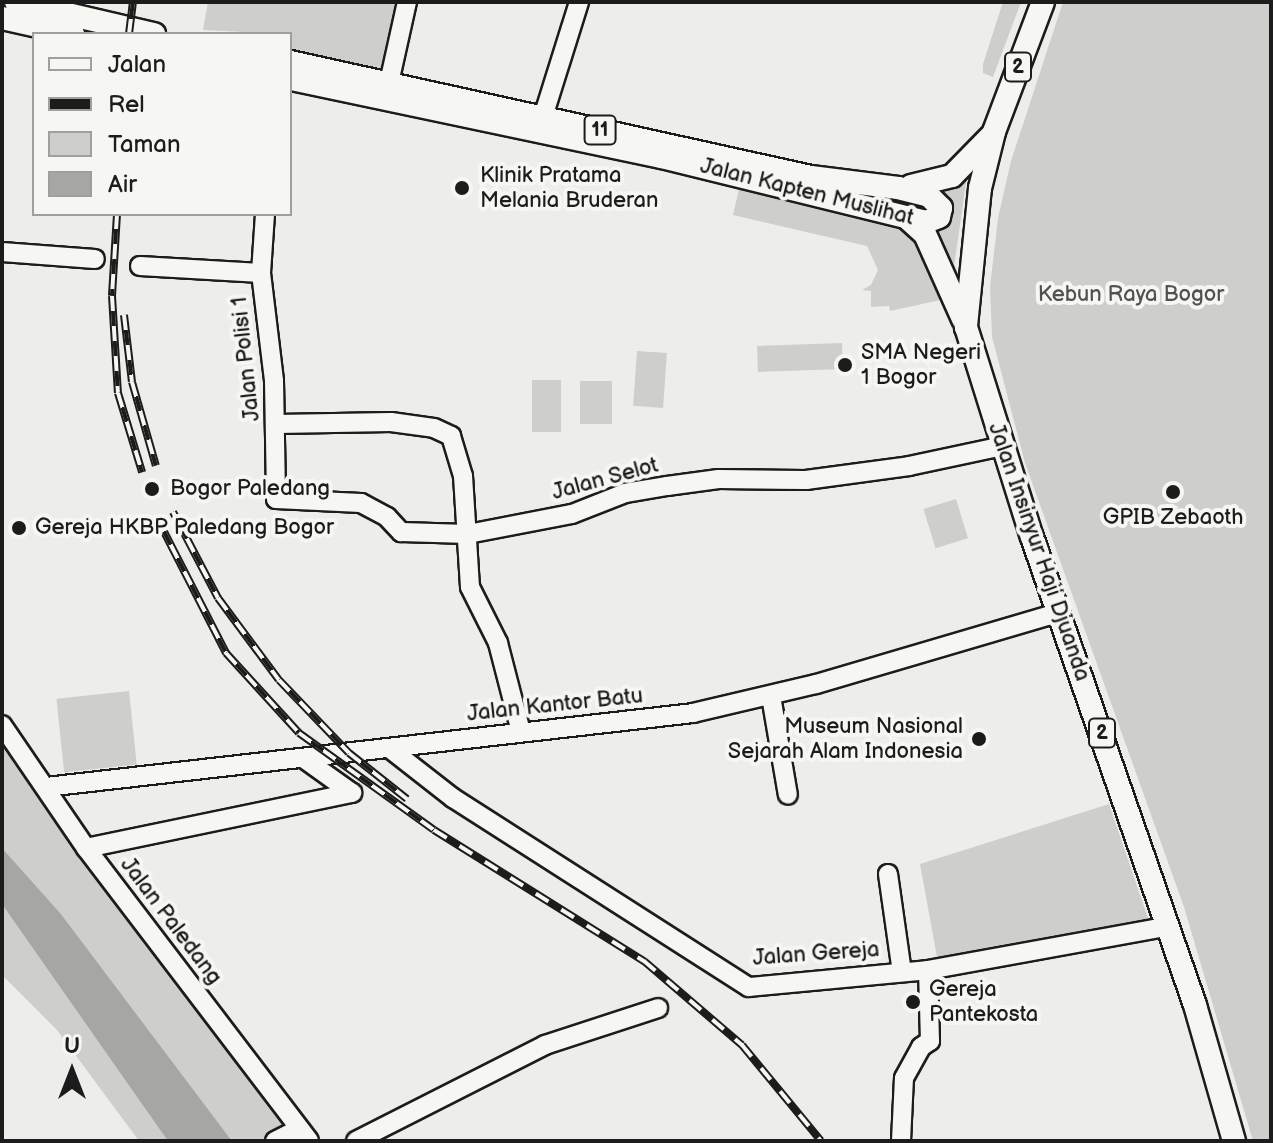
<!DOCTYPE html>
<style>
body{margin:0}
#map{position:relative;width:1273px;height:1143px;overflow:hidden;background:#edede9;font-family:"Balsamiq Sans",sans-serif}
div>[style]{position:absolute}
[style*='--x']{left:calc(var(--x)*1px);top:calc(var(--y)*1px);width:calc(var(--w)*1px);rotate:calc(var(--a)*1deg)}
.green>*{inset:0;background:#cececb;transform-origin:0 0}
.water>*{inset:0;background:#a6a6a3}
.roads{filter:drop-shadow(2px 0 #1c1c1c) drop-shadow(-2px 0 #1c1c1c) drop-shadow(0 2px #1c1c1c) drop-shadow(0 -2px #1c1c1c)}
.minor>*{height:18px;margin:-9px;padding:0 9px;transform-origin:9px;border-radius:9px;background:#f6f6f2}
.major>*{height:22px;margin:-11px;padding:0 11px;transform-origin:11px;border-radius:11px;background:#f6f6f2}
.rail>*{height:8px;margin-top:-4px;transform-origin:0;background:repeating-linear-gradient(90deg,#f6f6f2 0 15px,#1c1c1c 0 30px);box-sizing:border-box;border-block:2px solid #1c1c1c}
.dots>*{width:22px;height:22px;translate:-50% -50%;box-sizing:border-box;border:4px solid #f6f6f2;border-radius:50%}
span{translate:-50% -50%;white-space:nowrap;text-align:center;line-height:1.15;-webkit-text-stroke:8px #f6f6f2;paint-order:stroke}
.shield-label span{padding:2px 6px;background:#f6f6f2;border:2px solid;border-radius:6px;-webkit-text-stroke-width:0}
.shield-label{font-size:20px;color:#1c1c1c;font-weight:700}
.poi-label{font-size:22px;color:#1c1c1c}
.left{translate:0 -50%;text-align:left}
.right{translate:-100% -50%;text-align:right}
.street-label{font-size:22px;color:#1c1c1c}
.park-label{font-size:22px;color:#515151}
.frame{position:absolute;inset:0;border:4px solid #1c1c1c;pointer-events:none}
.legend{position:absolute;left:32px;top:32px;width:260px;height:184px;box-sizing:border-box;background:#f6f6f2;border:2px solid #9f9f9c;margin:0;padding:10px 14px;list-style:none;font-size:24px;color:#1c1c1c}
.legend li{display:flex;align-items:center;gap:16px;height:40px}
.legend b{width:40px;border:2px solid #9f9f9c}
.north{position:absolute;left:32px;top:1031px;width:80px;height:80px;-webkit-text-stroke:6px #f6f6f2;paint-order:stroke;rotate:0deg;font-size:22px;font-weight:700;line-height:32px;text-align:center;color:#1c1c1c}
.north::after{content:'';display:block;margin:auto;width:28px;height:36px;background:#1c1c1c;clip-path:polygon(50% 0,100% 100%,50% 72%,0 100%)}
</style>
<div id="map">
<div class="green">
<i style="clip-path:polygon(208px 2px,407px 2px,392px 71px,290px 49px,290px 34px,203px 30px)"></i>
<i style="clip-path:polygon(1003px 2px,1021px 2px,993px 77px,983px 73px,983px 64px)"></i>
<i style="clip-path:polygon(1063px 2px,1271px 2px,1271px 1141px,1253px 1141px,1184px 907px,1025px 463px,992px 337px,990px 287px,998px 218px,1011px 161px)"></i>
<i style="clip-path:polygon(742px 176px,925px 234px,954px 297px,890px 311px,889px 306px,871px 307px,871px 291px,862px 290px,871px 285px,878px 270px,867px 246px,733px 215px)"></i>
<i style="clip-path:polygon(967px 176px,954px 267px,950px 266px,933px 231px,952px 215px,944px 192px)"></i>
<i style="left:842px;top:343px;width:26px;height:85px;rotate:88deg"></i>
<i style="left:637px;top:351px;width:30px;height:55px;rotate:4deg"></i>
<i style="left:532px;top:380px;width:29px;height:52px"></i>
<i style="left:580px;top:381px;width:32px;height:43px"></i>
<i style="left:956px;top:499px;width:41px;height:34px;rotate:73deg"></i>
<i style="left:129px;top:691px;width:74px;height:73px;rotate:84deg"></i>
<i style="clip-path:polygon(2px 743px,193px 1006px,295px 1141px,232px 1141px,61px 914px,2px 848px)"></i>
<i style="clip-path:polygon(1109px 804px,1152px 930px,939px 968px,920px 864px)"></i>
<i style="clip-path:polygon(2px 904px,73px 1000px,168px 1141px,139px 1141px,57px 1030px,2px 975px)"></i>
</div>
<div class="water">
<i style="clip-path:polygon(2px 848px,61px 914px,232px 1141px,168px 1141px,2px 904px)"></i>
</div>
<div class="roads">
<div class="minor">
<i style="--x:389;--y:83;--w:83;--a:-77.5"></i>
<i style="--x:543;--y:117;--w:121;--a:-72.6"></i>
<i style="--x:265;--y:214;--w:59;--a:93.9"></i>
<i style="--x:261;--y:273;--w:109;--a:83.1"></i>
<i style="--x:274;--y:381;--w:118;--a:89"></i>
<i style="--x:276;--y:499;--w:85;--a:2.7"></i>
<i style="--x:361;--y:503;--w:30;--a:28"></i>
<i style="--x:387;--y:517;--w:21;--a:47"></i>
<i style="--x:401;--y:532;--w:67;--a:1.7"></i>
<i style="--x:468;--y:534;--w:106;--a:-10.9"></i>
<i style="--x:572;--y:514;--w:57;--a:-21.6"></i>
<i style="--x:625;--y:493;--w:43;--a:-9.5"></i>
<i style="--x:667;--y:486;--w:52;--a:-7.7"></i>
<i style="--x:719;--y:479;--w:87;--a:0.7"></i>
<i style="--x:806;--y:480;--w:104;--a:-7.7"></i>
<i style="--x:909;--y:466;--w:96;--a:-12"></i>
<i style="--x:2;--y:252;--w:93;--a:4.3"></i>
<i style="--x:140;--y:266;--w:121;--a:3.3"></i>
<i style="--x:277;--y:424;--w:114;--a:-1"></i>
<i style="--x:391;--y:422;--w:43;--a:7.9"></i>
<i style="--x:434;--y:428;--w:19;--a:25"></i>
<i style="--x:451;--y:436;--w:42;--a:73.3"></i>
<i style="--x:463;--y:476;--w:111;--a:86.4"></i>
<i style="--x:470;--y:587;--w:63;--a:63.4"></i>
<i style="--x:498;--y:643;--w:92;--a:75.5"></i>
<i style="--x:771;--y:696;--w:100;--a:80.3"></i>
<i style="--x:2;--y:725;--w:149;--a:55.7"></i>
<i style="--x:86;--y:848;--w:368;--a:52.7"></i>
<i style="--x:389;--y:748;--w:81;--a:38"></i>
<i style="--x:453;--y:798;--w:351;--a:32.6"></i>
<i style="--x:749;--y:987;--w:180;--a:-5.4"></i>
<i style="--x:928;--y:970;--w:245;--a:-10.3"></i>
<i style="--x:303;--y:758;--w:60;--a:35.5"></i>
<i style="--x:46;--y:787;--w:651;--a:-6.52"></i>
<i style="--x:693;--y:713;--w:126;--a:-13.3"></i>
<i style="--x:816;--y:684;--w:252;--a:-16.4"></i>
<i style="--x:86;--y:848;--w:272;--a:-11.7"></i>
<i style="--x:888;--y:874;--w:99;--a:81.9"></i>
<i style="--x:275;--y:1141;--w:27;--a:-27"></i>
<i style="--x:356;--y:1141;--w:212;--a:-26.9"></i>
<i style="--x:545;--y:1045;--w:119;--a:-18.1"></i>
<i style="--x:901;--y:1141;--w:63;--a:-87.3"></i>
<i style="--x:904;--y:1078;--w:35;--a:-61"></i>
<i style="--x:921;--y:1047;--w:11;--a:-34"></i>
<i style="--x:930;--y:1041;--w:71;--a:-91.6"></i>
</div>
<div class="major">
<i style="--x:16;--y:2;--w:142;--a:13.1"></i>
<i style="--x:1043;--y:2;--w:139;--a:110.7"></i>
<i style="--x:994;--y:132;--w:58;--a:104"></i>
<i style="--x:980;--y:188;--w:140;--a:95.8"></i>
<i style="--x:966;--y:327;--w:220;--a:72.6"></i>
<i style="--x:1032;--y:537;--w:496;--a:70.8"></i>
<i style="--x:1195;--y:1005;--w:141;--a:74"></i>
<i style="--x:2;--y:18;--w:73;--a:12.7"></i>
<i style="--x:290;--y:62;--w:534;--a:12.45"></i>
<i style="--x:811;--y:177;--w:88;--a:7.2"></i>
<i style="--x:898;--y:188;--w:32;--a:14"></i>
<i style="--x:929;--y:196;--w:17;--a:45"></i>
<i style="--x:941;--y:208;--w:9;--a:103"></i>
<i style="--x:939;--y:217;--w:14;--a:159"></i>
<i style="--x:926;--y:222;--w:273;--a:-166.2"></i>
<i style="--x:661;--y:157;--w:379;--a:-168.1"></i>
<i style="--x:911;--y:186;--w:42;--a:-13.7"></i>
<i style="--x:952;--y:176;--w:54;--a:-45.7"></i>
<i style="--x:906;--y:217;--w:25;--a:42"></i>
<i style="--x:925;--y:234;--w:93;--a:65.9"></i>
</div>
</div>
<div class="rail">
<i style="--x:129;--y:34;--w:32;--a:-83"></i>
<i style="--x:117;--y:214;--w:82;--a:93.5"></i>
<i style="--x:112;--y:296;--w:97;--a:86.5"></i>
<i style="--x:118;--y:393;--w:83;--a:73.1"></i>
<i style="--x:124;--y:315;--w:67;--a:83.2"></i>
<i style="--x:132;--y:382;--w:87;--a:74.1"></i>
<i style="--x:173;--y:512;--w:97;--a:62.4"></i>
<i style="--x:218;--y:598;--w:102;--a:53.4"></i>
<i style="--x:279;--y:680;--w:101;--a:46.2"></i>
<i style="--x:349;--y:753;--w:74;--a:38.4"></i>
<i style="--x:157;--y:518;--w:152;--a:62.9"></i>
<i style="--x:226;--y:653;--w:108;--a:47.6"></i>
<i style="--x:299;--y:733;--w:166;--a:35.7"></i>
<i style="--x:434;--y:830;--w:248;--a:32"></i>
<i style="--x:644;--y:961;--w:129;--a:40.6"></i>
<i style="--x:742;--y:1045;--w:124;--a:50.5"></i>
</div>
<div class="dots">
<i style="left:462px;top:188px;background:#1c1c1c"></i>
<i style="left:845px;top:365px;background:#1c1c1c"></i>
<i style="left:152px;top:489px;background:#1c1c1c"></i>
<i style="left:1173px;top:492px;background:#1c1c1c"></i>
<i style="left:19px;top:528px;background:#1c1c1c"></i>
<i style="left:979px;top:739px;background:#1c1c1c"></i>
<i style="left:913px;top:1002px;background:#1c1c1c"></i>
</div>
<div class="shield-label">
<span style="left:1018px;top:67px">2</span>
<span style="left:600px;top:130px">11</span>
<span style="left:1102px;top:733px">2</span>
</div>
<div class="poi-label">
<span class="left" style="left:480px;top:188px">Klinik Pratama<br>Melania Bruderan</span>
<span class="left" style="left:861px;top:365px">SMA Negeri<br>1 Bogor</span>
<span class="left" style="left:170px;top:489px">Bogor Paledang</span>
<span style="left:1173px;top:518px">GPIB Zebaoth</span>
<span class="left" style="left:35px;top:528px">Gereja HKBP Paledang Bogor</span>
<span class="right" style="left:963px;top:739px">Museum Nasional<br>Sejarah Alam Indonesia</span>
<span class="left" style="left:929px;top:1002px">Gereja<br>Pantekosta</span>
</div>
<div class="street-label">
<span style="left:807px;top:192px;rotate:14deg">Jalan Kapten Muslihat</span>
<span style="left:246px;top:359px;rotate:-96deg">Jalan Polisi 1</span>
<span style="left:605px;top:479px;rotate:-15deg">Jalan Selot</span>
<span style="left:1039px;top:552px;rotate:71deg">Jalan Insinyur Haji Djuanda</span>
<span style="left:555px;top:705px;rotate:-6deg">Jalan Kantor Batu</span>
<span style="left:171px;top:921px;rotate:53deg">Jalan Paledang</span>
<span style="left:816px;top:954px;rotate:-4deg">Jalan Gereja</span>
</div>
<div class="park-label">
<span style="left:1131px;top:295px">Kebun Raya Bogor</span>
</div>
<div class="frame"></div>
<ul class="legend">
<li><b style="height:10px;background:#f6f6f2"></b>Jalan</li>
<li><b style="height:10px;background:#1c1c1c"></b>Rel</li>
<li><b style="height:22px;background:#cececb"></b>Taman</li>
<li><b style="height:22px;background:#a6a6a3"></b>Air</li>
</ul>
<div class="north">U</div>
</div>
